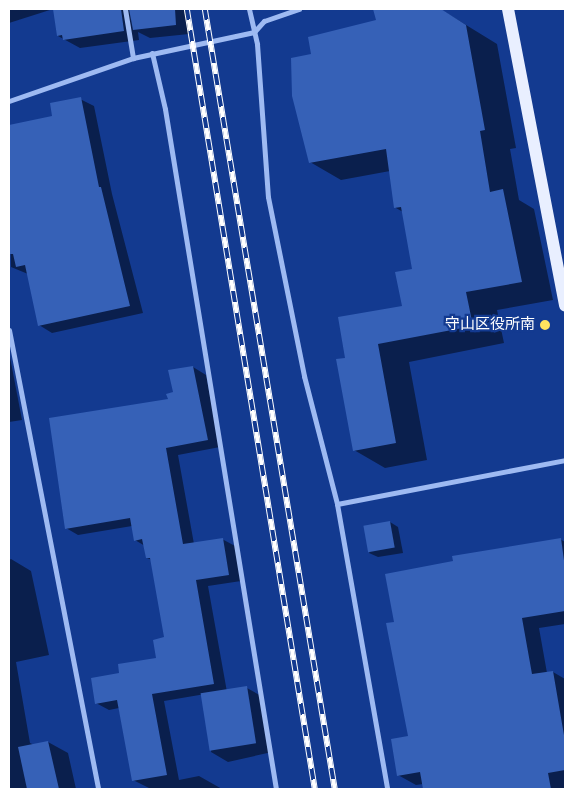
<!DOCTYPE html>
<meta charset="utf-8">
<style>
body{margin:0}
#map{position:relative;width:574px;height:798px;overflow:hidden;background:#133a90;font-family:Raleway,"Noto Sans JP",sans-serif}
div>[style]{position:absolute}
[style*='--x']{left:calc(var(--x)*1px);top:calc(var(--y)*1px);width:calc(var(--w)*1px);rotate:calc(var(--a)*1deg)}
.shadow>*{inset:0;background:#0007}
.building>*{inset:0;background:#3661b7;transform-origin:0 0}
.minor>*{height:5px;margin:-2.5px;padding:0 2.5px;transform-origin:2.5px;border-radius:2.5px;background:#9ebaf2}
.primary>*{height:12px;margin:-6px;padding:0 6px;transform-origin:6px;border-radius:6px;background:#e9efff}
.rail>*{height:5.5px;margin-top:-2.75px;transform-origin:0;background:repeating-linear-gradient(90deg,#133a90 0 11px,#fff 0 22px);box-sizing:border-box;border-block:1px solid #fff}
.dots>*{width:14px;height:14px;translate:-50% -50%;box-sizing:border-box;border:2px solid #133a90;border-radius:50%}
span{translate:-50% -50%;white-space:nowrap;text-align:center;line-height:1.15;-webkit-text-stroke:4.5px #133a90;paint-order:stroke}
.poi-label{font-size:15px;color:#fff}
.right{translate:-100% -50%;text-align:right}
.frame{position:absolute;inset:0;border:10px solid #fff;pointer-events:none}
</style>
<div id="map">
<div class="shadow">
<i style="clip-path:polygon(9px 9px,53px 9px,9px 23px)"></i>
<i style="clip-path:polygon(54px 9px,185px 9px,189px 34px,150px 38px,138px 32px,139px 40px,80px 48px,58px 36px)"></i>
<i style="clip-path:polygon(374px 9px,440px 9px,497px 44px,516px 148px,510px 149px,519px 200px,534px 209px,553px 300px,497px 310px,504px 343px,409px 362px,427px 460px,385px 468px,354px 450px,347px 359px,403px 307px,413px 270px,403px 212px,396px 208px,390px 171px,341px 180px,310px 162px,313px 56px,378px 21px)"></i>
<i style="clip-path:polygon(80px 99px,94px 106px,112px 194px,143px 313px,52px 333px,39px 325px,28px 274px,11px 267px,9px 126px,54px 117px)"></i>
<i style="clip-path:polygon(9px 352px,22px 420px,9px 422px)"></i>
<i style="clip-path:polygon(193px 367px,206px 375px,220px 447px,178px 455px,194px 544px,222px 539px,235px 546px,241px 581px,208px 586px,227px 692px,247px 688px,263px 697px,272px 752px,228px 762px,211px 752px,217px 692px,164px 701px,179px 780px,199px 776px,222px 789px,151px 789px,133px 780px,119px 708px,109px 710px,96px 703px,121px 674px,157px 659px,165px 638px,152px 560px,147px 558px,145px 546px,135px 540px,132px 526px,78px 535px,66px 528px)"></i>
<i style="clip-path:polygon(390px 522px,398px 527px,403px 553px,378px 557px,369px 553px)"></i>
<i style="clip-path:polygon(560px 539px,565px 542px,565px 624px,539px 628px,547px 673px,553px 672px,565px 679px,565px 789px,424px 789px,423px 784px,416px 785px,398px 775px,409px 737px,395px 623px)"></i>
<i style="clip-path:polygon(11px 559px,31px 571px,49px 655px,16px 662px,30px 743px,34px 745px,48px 742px,68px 753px,76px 789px,9px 789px,9px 560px)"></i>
</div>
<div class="building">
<i style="clip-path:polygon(53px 9px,121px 9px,124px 31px,63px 40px,62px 35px,57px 36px)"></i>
<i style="clip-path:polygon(129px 9px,175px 9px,176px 25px,133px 30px)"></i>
<i style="clip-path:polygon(373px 9px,441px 9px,466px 25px,485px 130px,480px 131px,490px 192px,503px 189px,522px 282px,466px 292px,473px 326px,378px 344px,396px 443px,353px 451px,336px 359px,345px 358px,338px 317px,402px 306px,395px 272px,412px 269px,401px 207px,394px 208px,386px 149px,309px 163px,292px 96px,291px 58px,311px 54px,308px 37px,376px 20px)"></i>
<i style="clip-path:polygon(81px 97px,99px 187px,101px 187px,130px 306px,38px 326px,25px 265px,16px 267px,13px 254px,9px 254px,9px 125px,52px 116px,50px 103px)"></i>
<i style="clip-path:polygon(193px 366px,208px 440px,166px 448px,183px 544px,223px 538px,229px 575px,196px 580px,214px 684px,152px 694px,167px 775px,132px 781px,117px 700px,95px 704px,91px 678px,119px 673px,118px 664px,156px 658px,153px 640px,164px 637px,150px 558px,146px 558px,142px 539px,134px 541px,130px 518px,65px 529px,49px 418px,168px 399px,166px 394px,173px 392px,168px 370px)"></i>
<i style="left:390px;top:521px;width:27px;height:27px;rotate:80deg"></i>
<i style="clip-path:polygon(561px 538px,565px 568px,565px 611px,522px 618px,532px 674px,553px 671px,565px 741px,565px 770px,548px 773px,551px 789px,423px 789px,420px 772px,397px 776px,391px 739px,408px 736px,386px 623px,394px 622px,385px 574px,453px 561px,452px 556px)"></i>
<i style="left:247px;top:686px;width:58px;height:47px;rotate:81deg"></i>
<i style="clip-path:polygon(48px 741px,59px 789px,27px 789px,18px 747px)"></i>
</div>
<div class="minor">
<i style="--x:125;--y:9;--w:50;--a:80.7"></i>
<i style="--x:249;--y:9;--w:36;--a:77"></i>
<i style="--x:257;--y:44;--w:153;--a:85.9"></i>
<i style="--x:268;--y:197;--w:183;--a:78.6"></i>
<i style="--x:304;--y:376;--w:132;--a:75.5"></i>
<i style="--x:337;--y:504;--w:289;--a:80"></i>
<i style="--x:152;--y:53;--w:57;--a:76.9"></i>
<i style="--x:165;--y:109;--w:689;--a:80.73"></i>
<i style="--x:9;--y:101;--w:131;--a:-19.1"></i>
<i style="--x:133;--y:58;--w:124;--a:-12.1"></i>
<i style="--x:254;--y:32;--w:15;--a:-48"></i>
<i style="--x:264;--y:21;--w:37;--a:-19"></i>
<i style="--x:9;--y:330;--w:468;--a:79"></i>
<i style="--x:337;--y:504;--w:232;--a:-10.9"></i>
</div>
<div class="primary">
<i style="--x:508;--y:9;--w:302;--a:79.1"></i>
</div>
<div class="rail">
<i style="--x:187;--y:9;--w:790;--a:80.68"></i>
<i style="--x:205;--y:9;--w:791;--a:80.54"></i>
</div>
<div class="dots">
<i style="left:545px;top:325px;background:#ffe45f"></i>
</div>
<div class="poi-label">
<span class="right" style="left:535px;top:325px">守山区役所南</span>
</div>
<div class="frame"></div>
</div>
